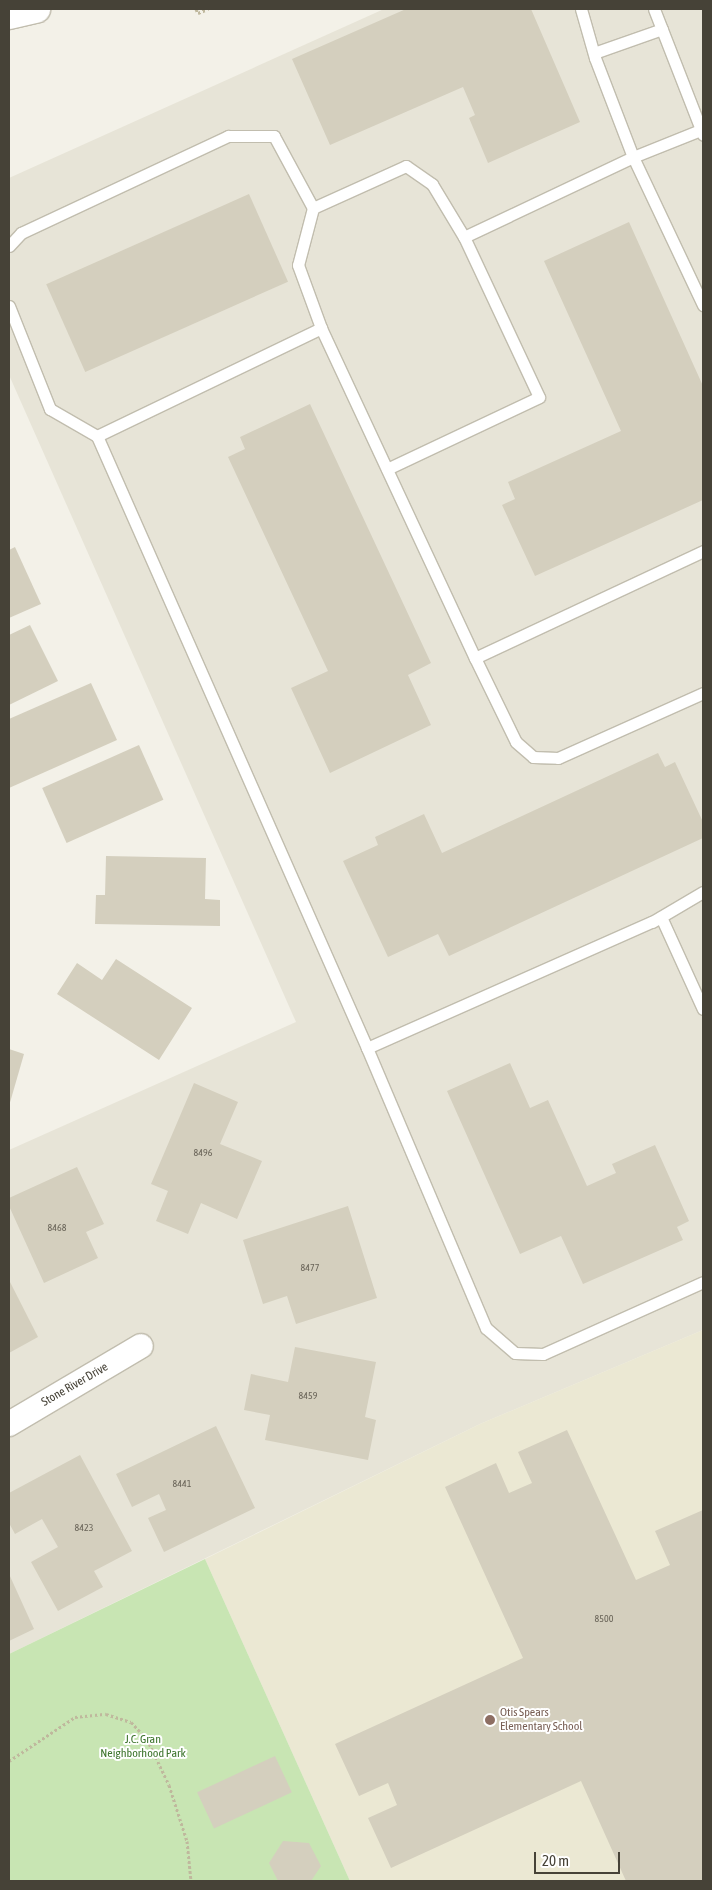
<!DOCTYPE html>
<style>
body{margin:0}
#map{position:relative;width:712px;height:1890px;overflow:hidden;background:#f3f1e8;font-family:"Asap Condensed",sans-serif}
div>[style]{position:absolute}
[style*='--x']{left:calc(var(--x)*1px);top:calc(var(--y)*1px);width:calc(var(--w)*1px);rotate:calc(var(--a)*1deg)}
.residential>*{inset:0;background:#e7e4d7}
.education>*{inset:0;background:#ebe8d3}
.green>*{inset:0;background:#c8e5b3}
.building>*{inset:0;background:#d4cfbe;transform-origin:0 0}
.path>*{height:3px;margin-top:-1.5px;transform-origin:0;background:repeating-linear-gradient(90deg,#bfb89d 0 2.5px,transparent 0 5px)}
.roads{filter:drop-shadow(1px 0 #c1bdae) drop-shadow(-1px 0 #c1bdae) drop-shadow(0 1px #c1bdae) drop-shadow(0 -1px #c1bdae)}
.service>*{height:11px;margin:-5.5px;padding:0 5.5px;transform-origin:5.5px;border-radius:5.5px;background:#fff}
.minor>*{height:24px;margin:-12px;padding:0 12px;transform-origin:12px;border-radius:12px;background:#fff}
.tertiary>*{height:28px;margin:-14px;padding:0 14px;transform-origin:14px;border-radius:14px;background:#fff}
.dots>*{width:14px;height:14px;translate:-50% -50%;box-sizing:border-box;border:2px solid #fff;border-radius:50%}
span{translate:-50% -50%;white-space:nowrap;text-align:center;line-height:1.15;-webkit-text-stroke:4px #fff;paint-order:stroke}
.number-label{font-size:10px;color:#6a6559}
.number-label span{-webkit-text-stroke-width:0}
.street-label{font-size:12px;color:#464237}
.education-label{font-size:12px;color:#785e54}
.left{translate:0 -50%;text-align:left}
.park-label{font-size:12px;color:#3e752e}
.frame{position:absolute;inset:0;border:10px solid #464237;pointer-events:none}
.scale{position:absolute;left:534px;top:1852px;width:86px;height:22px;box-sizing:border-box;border:2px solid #464237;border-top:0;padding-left:6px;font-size:15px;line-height:18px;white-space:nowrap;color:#464237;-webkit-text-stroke:4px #fff;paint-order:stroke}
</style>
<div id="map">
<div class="residential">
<i style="clip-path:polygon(384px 9px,703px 9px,703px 1330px,480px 1424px,9px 1654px,9px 1150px,296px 1022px,9px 375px,9px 178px)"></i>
</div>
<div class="education">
<i style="clip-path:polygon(703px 1330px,703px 1881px,350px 1881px,205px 1559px,480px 1424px)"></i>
</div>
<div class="green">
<i style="clip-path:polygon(205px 1559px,350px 1881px,9px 1881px,9px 1654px)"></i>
</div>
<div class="building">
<i style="clip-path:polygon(406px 9px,531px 9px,580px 122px,488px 163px,469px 118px,475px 115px,463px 87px,330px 145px,292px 59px)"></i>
<i style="left:249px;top:194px;width:96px;height:222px;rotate:66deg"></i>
<i style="clip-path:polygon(629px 222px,703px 386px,703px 500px,535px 576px,502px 505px,515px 499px,508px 482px,621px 431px,544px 261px)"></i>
<i style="clip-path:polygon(310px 404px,431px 663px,408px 675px,431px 725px,330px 773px,291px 688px,328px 671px,228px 457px,245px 449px,240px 437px)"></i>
<i style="clip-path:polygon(15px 547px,41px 604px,9px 618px,9px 550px)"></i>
<i style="clip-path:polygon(30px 625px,58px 681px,9px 705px,9px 635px)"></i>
<i style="clip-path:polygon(91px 683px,117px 740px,9px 788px,9px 719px)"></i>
<i style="left:139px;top:745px;width:60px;height:106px;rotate:66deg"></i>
<i style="clip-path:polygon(658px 753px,665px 767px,675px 762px,703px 822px,703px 838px,449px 956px,438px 934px,388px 957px,343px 861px,378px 845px,375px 837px,424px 814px,442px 853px)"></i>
<i style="clip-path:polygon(106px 856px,206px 858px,205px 899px,220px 900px,220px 926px,95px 924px,96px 895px,105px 895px)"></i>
<i style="clip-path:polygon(116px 959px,192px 1008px,159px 1060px,57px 994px,77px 963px,102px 980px)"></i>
<i style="clip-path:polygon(9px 1049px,24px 1054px,9px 1106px)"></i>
<i style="clip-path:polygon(510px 1063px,530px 1108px,548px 1100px,587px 1186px,616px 1173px,612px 1164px,655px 1145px,689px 1221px,677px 1227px,683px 1240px,583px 1284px,561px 1236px,520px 1254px,447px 1091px)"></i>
<i style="clip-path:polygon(194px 1083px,238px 1102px,220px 1144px,262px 1161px,237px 1219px,201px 1203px,188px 1234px,156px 1221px,168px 1191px,151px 1184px)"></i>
<i style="clip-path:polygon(77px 1167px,104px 1224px,86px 1232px,98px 1258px,44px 1283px,9px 1206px,9px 1198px)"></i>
<i style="clip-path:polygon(348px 1206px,377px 1298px,296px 1324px,287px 1296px,263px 1304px,243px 1240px)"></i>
<i style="clip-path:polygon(9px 1280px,38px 1337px,9px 1353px)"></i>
<i style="clip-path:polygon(295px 1347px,376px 1362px,365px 1417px,376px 1420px,368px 1460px,265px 1440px,270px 1415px,244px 1410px,251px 1374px,288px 1382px)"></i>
<i style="clip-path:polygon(216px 1426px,255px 1508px,164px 1552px,148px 1518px,166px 1510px,159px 1494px,132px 1507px,116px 1474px)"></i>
<i style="clip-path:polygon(567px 1430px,636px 1580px,670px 1565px,655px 1531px,703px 1510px,703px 1881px,626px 1881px,581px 1781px,391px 1868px,368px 1818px,397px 1805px,388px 1783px,359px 1796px,335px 1744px,523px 1658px,445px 1487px,496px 1463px,509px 1493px,532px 1483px,518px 1452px)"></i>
<i style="clip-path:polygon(80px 1455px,132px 1551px,94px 1571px,103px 1587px,58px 1611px,31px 1562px,58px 1547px,42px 1519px,15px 1534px,9px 1523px,9px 1493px)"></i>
<i style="clip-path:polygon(9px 1574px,34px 1629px,9px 1641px)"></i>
<i style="left:275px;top:1756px;width:40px;height:86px;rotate:65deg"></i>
<i style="clip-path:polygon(283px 1841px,309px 1843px,321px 1866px,311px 1881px,278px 1881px,269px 1863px)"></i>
</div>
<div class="path">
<i style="--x:196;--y:9;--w:4;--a:63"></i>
<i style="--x:198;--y:13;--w:11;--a:-22"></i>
<i style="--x:9;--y:1761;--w:79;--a:-33.7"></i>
<i style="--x:75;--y:1717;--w:31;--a:-6"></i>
<i style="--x:106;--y:1714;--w:26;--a:18"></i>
<i style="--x:131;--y:1722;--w:23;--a:47"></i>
<i style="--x:147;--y:1739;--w:51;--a:64.4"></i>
<i style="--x:169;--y:1785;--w:59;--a:72.2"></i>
<i style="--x:187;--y:1841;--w:40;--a:84.3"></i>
</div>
<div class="roads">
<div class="service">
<i style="--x:581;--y:9;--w:51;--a:74.1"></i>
<i style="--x:595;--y:58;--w:106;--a:69"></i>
<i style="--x:633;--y:157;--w:164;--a:64.7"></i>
<i style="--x:654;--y:9;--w:135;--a:68.7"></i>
<i style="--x:594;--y:53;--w:72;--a:-19.4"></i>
<i style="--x:313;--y:208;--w:59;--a:104.7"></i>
<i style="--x:298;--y:265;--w:67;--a:69.9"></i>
<i style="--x:321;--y:328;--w:364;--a:65"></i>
<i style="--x:475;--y:658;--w:252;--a:-25.1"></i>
<i style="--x:9;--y:246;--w:18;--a:-47"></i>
<i style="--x:21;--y:233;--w:229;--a:-25.1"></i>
<i style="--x:228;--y:136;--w:46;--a:0"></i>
<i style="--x:274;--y:136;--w:82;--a:61.6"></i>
<i style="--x:313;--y:208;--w:102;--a:-24.3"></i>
<i style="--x:406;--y:166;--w:32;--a:35"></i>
<i style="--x:432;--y:184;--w:62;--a:58.9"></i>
<i style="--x:464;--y:237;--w:187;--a:-25.3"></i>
<i style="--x:633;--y:157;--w:75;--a:-21.8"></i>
<i style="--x:9;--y:306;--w:111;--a:68.3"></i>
<i style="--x:50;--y:409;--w:54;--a:29.9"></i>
<i style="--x:97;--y:436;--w:669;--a:66.19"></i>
<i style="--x:367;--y:1048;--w:304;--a:67"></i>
<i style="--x:486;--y:1328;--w:38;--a:41"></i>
<i style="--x:515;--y:1353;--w:28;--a:2"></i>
<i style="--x:543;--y:1354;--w:175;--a:-24.2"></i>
<i style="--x:97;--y:436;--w:249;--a:-25.7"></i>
<i style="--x:387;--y:469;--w:168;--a:-25.3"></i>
<i style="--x:539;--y:397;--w:177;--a:-115.1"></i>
<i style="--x:475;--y:658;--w:93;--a:64"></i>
<i style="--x:516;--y:742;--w:23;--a:41"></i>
<i style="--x:533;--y:757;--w:25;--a:2"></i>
<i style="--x:558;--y:758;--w:159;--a:-24.1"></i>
<i style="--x:661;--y:917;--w:101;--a:65.5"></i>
<i style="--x:367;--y:1048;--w:312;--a:-23.9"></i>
<i style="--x:652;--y:922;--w:59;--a:-30.5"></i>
</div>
<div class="minor">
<i style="--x:9;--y:1424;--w:153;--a:-30.6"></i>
</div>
<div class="tertiary">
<i style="--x:9;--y:15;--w:28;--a:-13"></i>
</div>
</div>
<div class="dots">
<i style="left:490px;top:1720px;background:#8d6e63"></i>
</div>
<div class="number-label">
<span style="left:203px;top:1153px">8496</span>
<span style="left:57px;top:1228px">8468</span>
<span style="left:310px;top:1268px">8477</span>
<span style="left:308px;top:1396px">8459</span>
<span style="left:182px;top:1484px">8441</span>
<span style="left:84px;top:1528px">8423</span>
<span style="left:604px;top:1619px">8500</span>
</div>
<div class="street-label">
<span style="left:75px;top:1385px;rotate:-30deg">Stone River Drive</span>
</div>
<div class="education-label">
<span class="left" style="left:500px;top:1720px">Otis Spears<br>Elementary School</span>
</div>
<div class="park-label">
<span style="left:143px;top:1747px">J.C. Gran<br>Neighborhood Park</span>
</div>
<div class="frame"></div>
<div class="scale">20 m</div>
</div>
